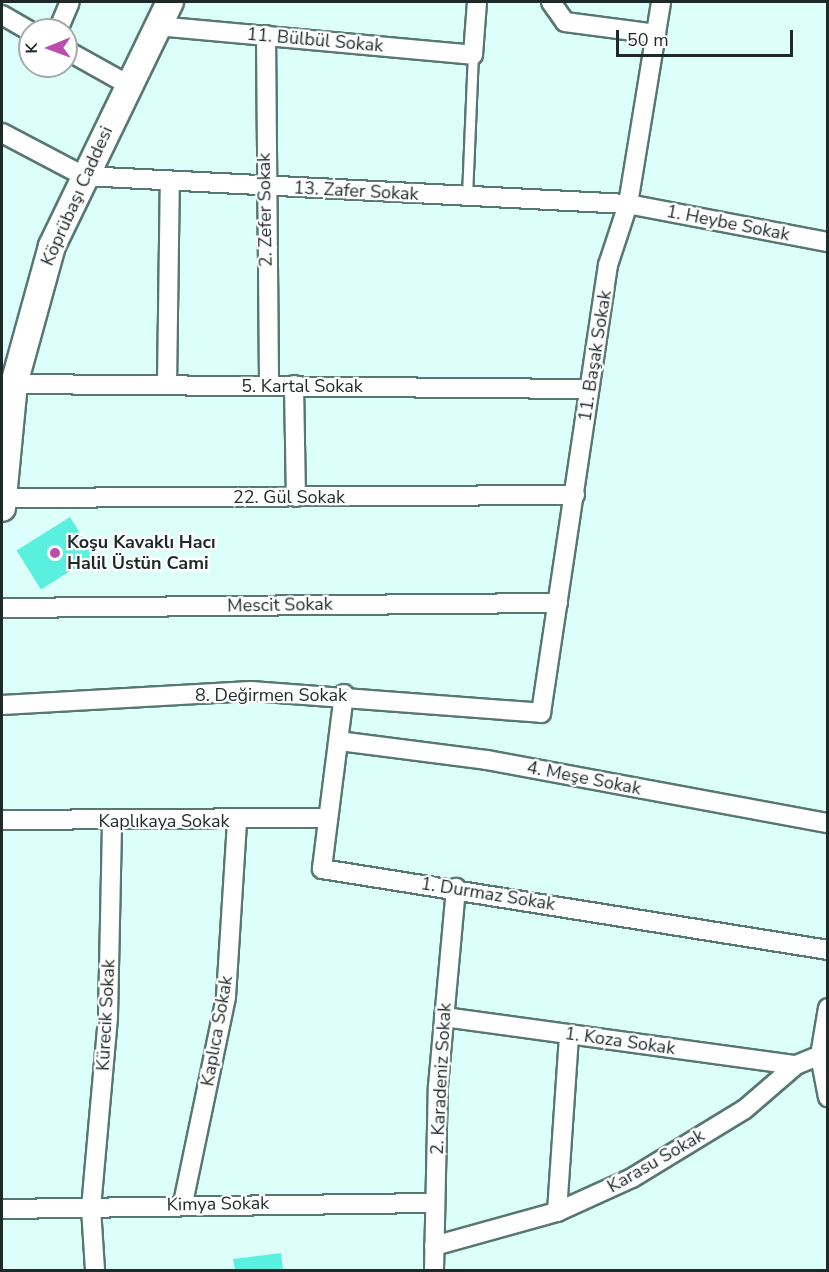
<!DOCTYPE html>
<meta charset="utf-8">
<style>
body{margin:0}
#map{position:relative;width:829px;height:1272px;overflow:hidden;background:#dcfff9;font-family:"Nunito Sans",sans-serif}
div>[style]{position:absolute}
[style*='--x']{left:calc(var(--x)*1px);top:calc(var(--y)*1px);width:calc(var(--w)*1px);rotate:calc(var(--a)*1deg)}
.building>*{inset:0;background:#5af0df;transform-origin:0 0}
.roads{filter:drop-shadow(2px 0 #587772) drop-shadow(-2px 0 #587772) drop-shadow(0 2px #587772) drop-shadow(0 -2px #587772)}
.lane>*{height:9px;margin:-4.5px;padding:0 4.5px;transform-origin:4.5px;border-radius:4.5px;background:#fff}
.street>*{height:18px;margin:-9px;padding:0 9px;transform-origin:9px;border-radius:9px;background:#fff}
.secondary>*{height:26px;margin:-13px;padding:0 13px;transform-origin:13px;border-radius:13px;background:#fff}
.dots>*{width:16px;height:16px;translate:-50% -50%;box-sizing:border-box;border:3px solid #fff;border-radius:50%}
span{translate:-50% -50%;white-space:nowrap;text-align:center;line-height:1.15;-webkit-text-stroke:4.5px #fff;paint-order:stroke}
.street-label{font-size:18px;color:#1d2a28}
.poi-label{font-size:18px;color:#1d2a28;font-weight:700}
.left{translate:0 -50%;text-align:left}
.frame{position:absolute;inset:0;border:3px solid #1d2a28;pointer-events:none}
.north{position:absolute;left:18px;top:18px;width:60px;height:60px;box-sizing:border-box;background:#fff;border:2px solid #a5aaa9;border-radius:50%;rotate:269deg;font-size:16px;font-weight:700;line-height:24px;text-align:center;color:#1d2a28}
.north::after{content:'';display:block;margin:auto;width:21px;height:27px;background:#b94eaf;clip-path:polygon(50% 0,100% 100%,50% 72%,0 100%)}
.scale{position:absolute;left:616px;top:30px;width:177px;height:27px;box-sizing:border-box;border:3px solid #1d2a28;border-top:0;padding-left:8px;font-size:18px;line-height:21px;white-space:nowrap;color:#1d2a28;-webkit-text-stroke:4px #fff;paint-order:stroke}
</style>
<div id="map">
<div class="building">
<i style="left:70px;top:517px;width:46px;height:63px;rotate:58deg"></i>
<i style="clip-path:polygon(281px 1253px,283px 1270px,235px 1270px,233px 1259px)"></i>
</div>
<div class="roads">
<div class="lane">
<i style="--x:467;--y:196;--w:141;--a:-87.6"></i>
</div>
<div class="street">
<i style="--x:551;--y:2;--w:24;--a:55"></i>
<i style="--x:565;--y:22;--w:92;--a:7.5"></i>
<i style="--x:2;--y:15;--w:32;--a:30"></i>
<i style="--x:157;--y:26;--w:317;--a:5.2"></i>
<i style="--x:473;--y:55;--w:53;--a:-85.7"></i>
<i style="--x:58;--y:30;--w:30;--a:-67"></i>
<i style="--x:266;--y:35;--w:350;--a:89.5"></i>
<i style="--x:66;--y:50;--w:70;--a:29.1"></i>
<i style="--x:2;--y:133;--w:93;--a:27.7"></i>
<i style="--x:84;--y:176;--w:545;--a:2.95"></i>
<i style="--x:628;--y:204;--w:204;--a:10.8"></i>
<i style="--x:14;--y:384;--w:575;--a:0.5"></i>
<i style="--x:167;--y:385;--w:203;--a:-89.2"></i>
<i style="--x:294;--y:385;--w:112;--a:89"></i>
<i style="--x:3;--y:498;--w:572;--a:-0.3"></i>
<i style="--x:2;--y:608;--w:556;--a:-0.52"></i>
<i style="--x:344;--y:694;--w:176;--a:97.2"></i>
<i style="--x:322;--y:869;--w:512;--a:9.09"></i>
<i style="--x:2;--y:705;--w:249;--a:-3.2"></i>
<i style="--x:251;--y:691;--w:291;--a:4.3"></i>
<i style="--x:541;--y:713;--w:453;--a:-81.5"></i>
<i style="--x:608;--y:265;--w:64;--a:-71.8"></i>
<i style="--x:628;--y:204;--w:205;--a:-80.7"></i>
<i style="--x:339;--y:741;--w:149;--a:7.3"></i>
<i style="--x:487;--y:760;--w:347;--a:10.5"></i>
<i style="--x:2;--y:820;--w:325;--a:-0.4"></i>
<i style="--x:828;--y:1008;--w:49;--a:99.5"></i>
<i style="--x:820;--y:1056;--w:42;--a:79"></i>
<i style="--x:444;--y:1017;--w:355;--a:7.8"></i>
<i style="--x:183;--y:1203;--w:210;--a:-78.2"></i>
<i style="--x:226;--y:997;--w:177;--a:-86.4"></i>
<i style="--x:2;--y:1209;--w:433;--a:-0.8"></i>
<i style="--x:557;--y:1212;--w:178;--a:-86.1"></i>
<i style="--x:434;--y:1246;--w:128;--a:-15.5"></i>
<i style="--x:557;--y:1212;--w:82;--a:-24.4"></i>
<i style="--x:632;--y:1178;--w:132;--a:-31.4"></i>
<i style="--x:745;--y:1109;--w:67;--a:-40.8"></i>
<i style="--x:796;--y:1065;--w:35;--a:-22"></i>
<i style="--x:95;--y:1270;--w:62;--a:-93.7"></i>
<i style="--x:91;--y:1208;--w:193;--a:-84.9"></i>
<i style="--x:108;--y:1016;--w:195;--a:-88.8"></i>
<i style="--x:434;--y:1270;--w:184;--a:-88.8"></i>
<i style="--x:438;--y:1086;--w:199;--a:-84.8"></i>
</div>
<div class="secondary">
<i style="--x:2;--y:508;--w:125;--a:-84.5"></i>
<i style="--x:14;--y:384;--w:143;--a:-74.6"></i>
<i style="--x:52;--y:246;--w:271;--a:-64.2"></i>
</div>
</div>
<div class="dots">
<i style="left:55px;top:553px;background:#b94eaf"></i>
</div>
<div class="street-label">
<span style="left:315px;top:40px;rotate:5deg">11. Bülbül Sokak</span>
<span style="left:356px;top:191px;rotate:3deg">13. Zafer Sokak</span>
<span style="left:77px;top:196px;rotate:-66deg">Köprübaşı Caddesi</span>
<span style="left:265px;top:210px;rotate:-91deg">2. Zefer Sokak</span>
<span style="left:728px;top:223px;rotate:11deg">1. Heybe Sokak</span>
<span style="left:595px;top:356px;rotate:-81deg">11. Başak Sokak</span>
<span style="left:302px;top:386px">5. Kartal Sokak</span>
<span style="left:289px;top:497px">22. Gül Sokak</span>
<span style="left:280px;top:605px;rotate:-1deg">Mescit Sokak</span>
<span style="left:271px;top:695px">8. Değirmen Sokak</span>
<span style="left:584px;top:778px;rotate:11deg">4. Meşe Sokak</span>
<span style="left:164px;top:821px">Kaplıkaya Sokak</span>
<span style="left:488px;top:894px;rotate:9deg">1. Durmaz Sokak</span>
<span style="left:106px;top:1015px;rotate:-87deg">Kürecik Sokak</span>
<span style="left:217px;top:1031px;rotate:-80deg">Kaplıca Sokak</span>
<span style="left:620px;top:1041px;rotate:8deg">1. Koza Sokak</span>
<span style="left:441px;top:1079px;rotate:-87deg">2. Karadeniz Sokak</span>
<span style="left:656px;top:1161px;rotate:-30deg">Karasu Sokak</span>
<span style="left:218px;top:1204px;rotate:-1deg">Kimya Sokak</span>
</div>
<div class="poi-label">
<span class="left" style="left:67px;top:553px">Koşu Kavaklı Hacı<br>Halil Üstün Cami</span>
</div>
<div class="frame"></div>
<div class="north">K</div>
<div class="scale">50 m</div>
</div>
